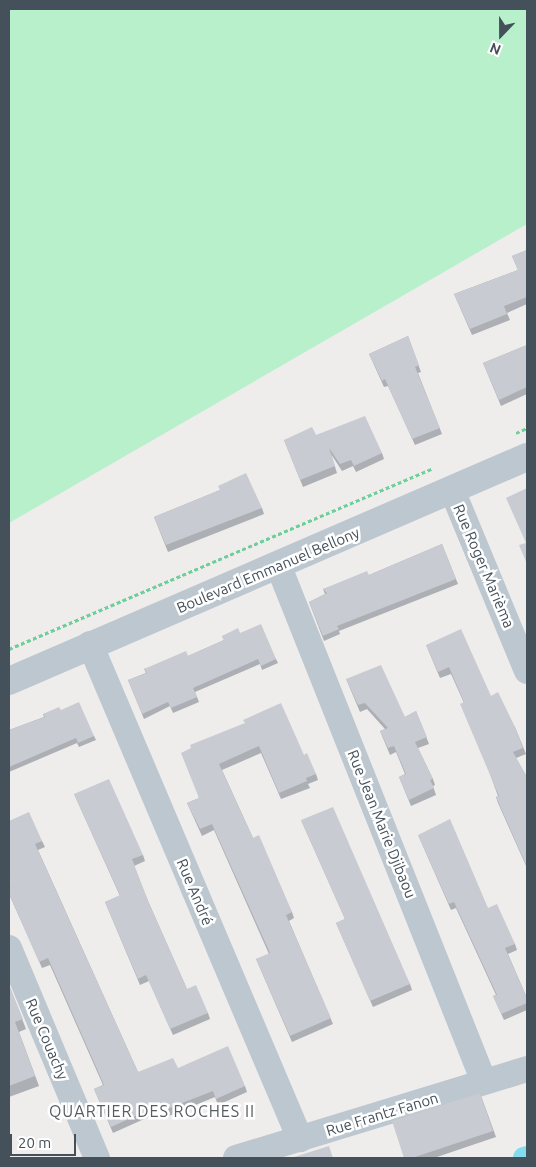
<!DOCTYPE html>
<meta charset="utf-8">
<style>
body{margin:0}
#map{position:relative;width:536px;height:1167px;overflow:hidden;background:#efecec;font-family:Ubuntu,sans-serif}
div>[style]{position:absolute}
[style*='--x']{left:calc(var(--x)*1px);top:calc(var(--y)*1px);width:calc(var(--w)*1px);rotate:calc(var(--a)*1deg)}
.green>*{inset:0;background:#b7f0cb}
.canal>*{height:22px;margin:-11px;padding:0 11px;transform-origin:11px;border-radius:11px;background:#82dcee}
.path>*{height:3px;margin-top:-1.5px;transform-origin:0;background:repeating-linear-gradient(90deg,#6ecf9b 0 4px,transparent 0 6.5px)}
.minor>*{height:26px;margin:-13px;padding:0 13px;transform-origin:13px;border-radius:13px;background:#bcc7cf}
.tertiary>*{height:28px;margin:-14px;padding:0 14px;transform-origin:14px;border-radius:14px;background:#bcc7cf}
.wall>*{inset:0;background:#acafb4}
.building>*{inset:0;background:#c8cbd1}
span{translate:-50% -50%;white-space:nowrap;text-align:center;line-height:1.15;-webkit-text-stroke:5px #fff;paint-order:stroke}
.street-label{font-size:15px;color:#44505a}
.neighbourhood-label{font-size:16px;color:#585d61;letter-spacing:1px}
.frame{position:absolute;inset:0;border:10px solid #44505a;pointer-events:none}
.north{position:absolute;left:476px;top:10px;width:50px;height:50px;-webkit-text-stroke:4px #fff;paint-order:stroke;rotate:202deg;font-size:14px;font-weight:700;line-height:20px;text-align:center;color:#44505a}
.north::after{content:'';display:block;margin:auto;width:18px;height:22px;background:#44505a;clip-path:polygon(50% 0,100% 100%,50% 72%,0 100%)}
.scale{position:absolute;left:10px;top:1134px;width:66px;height:22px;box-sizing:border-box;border:2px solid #44505a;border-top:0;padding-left:6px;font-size:15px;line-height:18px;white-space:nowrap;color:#44505a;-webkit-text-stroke:4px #fff;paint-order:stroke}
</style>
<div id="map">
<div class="green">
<i style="clip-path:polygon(9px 9px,527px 9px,527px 224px,9px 523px)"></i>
</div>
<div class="canal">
<i style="--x:524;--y:1158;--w:3;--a:-18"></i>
</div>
<div class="path">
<i style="--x:516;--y:433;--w:12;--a:-24"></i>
<i style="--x:9;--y:649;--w:460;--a:-23.1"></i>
</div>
<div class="minor">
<i style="--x:452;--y:490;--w:196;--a:67.5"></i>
<i style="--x:279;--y:567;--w:554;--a:68.29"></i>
<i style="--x:90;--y:644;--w:538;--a:67.01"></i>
<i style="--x:9;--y:948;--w:228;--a:67.3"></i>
<i style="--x:236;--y:1158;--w:304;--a:-17"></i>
</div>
<div class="tertiary">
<i style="--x:9;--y:681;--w:564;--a:-23.39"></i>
</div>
<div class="wall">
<i style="clip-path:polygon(527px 250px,527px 304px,507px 313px,510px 320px,472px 335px,454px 294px,518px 270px,512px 256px)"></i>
<i style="clip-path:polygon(408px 336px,421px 372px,418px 373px,442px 434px,415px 445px,388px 386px,384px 387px,369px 354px)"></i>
<i style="clip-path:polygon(527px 345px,527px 394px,501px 406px,483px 363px)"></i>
<i style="clip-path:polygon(316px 435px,382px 453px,384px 459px,356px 472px,353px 466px,342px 471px,331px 454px,337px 473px,303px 487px,284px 440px)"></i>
<i style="clip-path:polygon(220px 490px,262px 508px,264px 514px,168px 552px,154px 517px)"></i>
<i style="clip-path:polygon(442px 544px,458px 584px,339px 631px,340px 634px,324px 641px,309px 602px,325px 594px,323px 589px,369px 575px)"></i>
<i style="clip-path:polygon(240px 633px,276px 659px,278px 663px,262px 670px,260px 664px,195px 692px,199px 702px,173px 713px,170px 706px,144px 719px,128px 680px,146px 673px,144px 669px,188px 656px,224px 640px,222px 636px)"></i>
<i style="clip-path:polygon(426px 645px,491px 696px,515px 727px,526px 754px,516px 758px,527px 777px,527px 868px,498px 803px,496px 797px,498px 796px,464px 703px,451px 674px,440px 678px)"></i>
<i style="clip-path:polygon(346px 679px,405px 717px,416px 711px,429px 744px,418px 748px,433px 779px,435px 785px,433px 786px,436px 795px,411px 806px,399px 777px,405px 774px,396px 752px,390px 755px,380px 731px,385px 729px,367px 709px,360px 712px)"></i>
<i style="clip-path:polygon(61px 710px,94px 736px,96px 740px,79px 747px,77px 743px,9px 772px,9px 730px,44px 717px,43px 714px)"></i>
<i style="clip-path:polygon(245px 724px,304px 755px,316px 774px,318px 780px,308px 784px,310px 788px,281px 799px,261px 753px,222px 770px,253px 838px,292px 912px,294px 918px,289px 921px,333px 1024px,292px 1042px,256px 959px,269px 954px,214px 830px,202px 836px,187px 803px,199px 798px,191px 748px)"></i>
<i style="clip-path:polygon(74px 794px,143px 855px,145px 861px,134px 866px,148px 901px,187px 989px,208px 1013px,210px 1019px,173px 1035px,149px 981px,140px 985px,105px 902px,120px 896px)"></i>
<i style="clip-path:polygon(301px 820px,410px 984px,412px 990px,373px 1007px,336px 923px,345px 919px)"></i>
<i style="clip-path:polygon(9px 821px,42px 841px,45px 847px,38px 850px,138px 1072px,178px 1068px,245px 1086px,247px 1092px,218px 1105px,215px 1097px,164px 1118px,162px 1111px,113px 1133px,94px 1089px,103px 1085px,50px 965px,42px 968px,9px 894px,9px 883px,11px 882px,9px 877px)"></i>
<i style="clip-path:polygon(418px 835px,488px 908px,515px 944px,517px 950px,508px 954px,527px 998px,527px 1010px,504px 1020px,493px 996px,496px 995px,456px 908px,451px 910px)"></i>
<i style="clip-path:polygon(9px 985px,26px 1029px,19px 1032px,39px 1086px,9px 1097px)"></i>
<i style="clip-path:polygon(480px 1093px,496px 1137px,434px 1158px,404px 1158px)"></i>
</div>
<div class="building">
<i style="clip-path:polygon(527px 250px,527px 297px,504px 306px,507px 314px,470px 329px,454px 294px,518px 270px,512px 256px)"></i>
<i style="clip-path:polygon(408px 336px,419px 365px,415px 367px,440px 428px,412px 439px,385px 379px,382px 381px,369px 354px)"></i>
<i style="clip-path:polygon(527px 345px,527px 387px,499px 400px,483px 363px)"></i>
<i style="clip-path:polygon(365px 416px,382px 453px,354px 466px,351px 460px,340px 464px,329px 448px,335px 466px,300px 480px,284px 440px,312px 427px,316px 435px)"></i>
<i style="clip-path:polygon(246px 473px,262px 508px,166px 545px,154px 517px,220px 490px,218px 486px)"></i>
<i style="clip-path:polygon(527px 488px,527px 564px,519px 545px,526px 543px,506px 498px)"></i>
<i style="clip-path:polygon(442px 544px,456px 579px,337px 626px,339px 629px,323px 636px,309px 602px,327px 593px,323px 589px,367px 571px,369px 575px)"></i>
<i style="clip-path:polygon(261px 624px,276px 659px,261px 666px,258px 659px,193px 688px,197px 697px,171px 708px,168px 702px,142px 714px,128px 680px,147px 673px,144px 669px,186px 651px,188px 656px,224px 640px,222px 636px,238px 628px,240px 633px)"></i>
<i style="clip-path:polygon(461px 629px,491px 696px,498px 692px,515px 727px,523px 748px,513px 752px,527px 777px,527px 867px,496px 797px,499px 796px,460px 704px,464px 702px,449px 667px,438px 672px,426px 645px)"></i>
<i style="clip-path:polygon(381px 665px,405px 717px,416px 711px,427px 737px,415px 742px,433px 779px,430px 780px,434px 788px,409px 800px,399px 777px,406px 774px,394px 746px,388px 748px,380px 731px,388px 728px,365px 703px,358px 705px,346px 679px)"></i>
<i style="clip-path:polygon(79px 702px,94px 736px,78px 743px,76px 738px,9px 767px,9px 730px,45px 717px,43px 714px,59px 707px,61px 710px)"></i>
<i style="clip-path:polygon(281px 703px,304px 755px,307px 753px,316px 774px,306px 778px,307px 781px,279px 793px,259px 746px,219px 764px,253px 838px,259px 835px,292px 912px,286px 915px,331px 1018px,290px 1036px,256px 959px,270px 953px,212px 824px,200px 829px,187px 803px,199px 798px,181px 753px,191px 748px,190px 745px,245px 723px,243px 720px)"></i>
<i style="clip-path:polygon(109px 779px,143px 855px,132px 859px,148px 901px,187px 989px,196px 985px,208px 1013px,170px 1029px,146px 975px,138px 979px,105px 902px,120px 895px,74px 794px)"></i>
<i style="clip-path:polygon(333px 807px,410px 984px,370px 1001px,336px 923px,345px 919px,301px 820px)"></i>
<i style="clip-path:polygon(29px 812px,42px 841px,35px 844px,138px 1072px,173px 1058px,178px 1068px,228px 1046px,245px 1086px,216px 1099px,213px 1091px,162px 1111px,160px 1105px,111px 1127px,94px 1089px,104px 1085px,48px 958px,39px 962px,9px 893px,9px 883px,11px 882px,9px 876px,9px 821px)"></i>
<i style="clip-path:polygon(450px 819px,488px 908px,497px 904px,515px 944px,505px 948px,527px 998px,527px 1003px,501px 1014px,493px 996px,497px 995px,454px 902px,449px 904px,418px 835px)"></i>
<i style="clip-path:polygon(9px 985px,23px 1019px,15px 1022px,35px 1076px,9px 1086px)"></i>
<i style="clip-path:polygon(480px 1093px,493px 1131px,412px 1158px,404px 1158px,392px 1121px)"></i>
<i style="clip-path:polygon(329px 1146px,333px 1158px,291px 1158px)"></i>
</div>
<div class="street-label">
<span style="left:484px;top:566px;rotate:67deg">Rue Roger Marièma</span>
<span style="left:268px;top:570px;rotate:-23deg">Boulevard Emmanuel Bellony</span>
<span style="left:382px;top:824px;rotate:68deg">Rue Jean Marie Djibaou</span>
<span style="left:195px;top:892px;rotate:67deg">Rue André</span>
<span style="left:47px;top:1039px;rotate:67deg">Rue Couachy</span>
<span style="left:382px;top:1114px;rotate:-17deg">Rue Frantz Fanon</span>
</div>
<div class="neighbourhood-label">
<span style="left:152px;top:1111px">QUARTIER DES ROCHES II</span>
</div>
<div class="frame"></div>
<div class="north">N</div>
<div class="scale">20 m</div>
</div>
